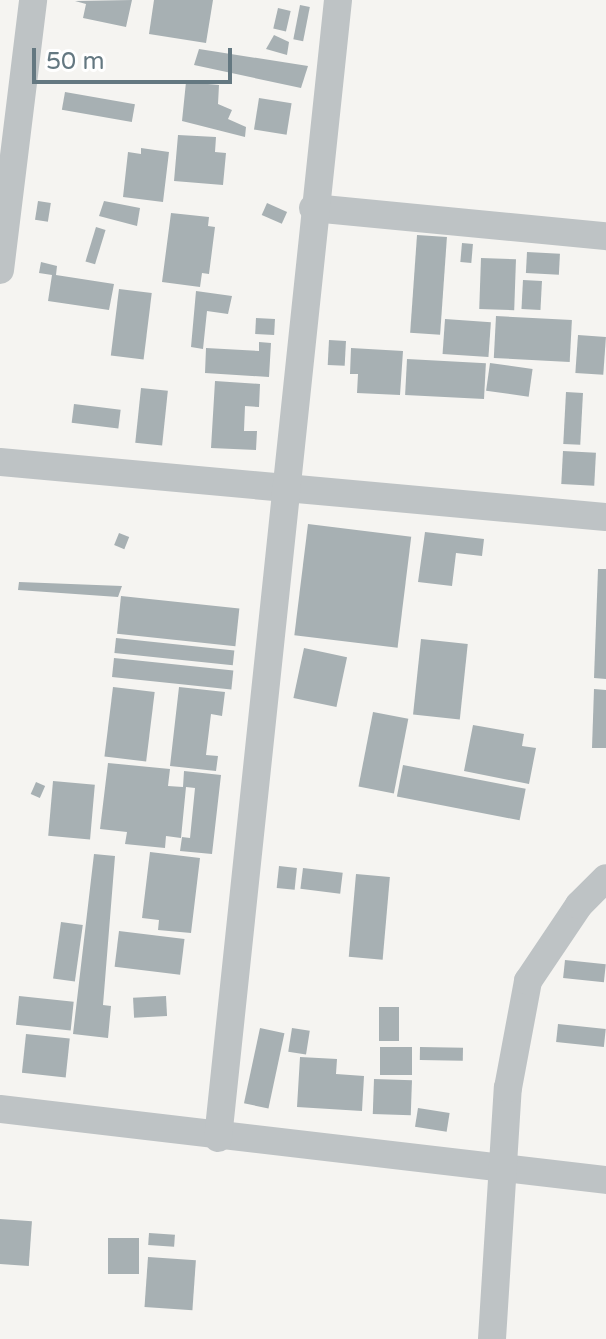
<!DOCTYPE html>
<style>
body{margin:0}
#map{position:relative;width:606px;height:1339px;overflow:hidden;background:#f5f4f1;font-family:"Varela Round",sans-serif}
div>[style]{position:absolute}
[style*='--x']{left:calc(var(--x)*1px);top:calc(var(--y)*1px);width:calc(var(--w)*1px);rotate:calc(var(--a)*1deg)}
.building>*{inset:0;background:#a7b0b3;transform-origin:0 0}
.minor>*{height:28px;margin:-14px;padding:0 14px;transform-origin:14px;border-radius:14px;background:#bec3c5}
span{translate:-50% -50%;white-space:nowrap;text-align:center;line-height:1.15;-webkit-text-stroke:8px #fff;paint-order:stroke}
.scale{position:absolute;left:32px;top:48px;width:200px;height:36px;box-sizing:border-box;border:4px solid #647881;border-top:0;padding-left:10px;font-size:24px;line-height:28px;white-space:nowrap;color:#647881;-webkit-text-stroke:6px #fff;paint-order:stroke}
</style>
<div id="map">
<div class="building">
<i style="clip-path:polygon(132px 0,126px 27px,83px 18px,86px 4px,75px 1px)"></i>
<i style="clip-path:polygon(154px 0,213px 0,206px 43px,149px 34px)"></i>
<i style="left:300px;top:5px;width:10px;height:35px;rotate:11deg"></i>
<i style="left:278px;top:8px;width:13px;height:21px;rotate:13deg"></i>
<i style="clip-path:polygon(274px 35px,289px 42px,287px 55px,266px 49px)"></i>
<i style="clip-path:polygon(199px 49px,308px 66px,301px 88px,194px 65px)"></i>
<i style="clip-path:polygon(186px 82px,219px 85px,218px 104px,232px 110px,228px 119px,246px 127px,245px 137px,182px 121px)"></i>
<i style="left:65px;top:92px;width:71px;height:18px;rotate:10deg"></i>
<i style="left:259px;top:98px;width:33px;height:32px;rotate:9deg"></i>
<i style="clip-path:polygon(178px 135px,216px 137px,215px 152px,226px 153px,223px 185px,174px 181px)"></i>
<i style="clip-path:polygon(141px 148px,169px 152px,163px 202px,123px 197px,128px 152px,141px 154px)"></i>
<i style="left:38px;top:201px;width:13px;height:19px;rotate:9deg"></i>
<i style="clip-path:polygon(104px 201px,140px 208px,137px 226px,99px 216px)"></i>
<i style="left:267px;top:203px;width:22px;height:13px;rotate:24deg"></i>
<i style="clip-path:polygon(171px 213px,209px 217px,208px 226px,215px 227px,209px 274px,202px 273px,200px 287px,162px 282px)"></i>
<i style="left:96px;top:227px;width:10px;height:36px;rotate:17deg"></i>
<i style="left:417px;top:235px;width:30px;height:98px;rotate:4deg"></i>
<i style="left:462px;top:243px;width:11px;height:19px;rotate:5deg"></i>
<i style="left:527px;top:252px;width:33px;height:21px;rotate:3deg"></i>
<i style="left:481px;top:258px;width:35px;height:51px;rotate:2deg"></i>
<i style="clip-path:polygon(41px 262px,57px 266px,56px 275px,114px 284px,109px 310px,48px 301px,52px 275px,39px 273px)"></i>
<i style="left:523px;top:280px;width:19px;height:29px;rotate:3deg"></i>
<i style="left:119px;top:289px;width:33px;height:67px;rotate:7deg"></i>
<i style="clip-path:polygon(196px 291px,232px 296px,228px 314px,207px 311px,203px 349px,191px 347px)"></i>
<i style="left:496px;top:316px;width:76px;height:42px;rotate:3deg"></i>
<i style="left:256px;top:318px;width:19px;height:16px;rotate:3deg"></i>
<i style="left:445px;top:319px;width:46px;height:35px;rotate:4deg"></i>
<i style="left:578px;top:335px;width:28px;height:38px;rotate:4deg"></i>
<i style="left:329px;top:340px;width:17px;height:25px;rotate:3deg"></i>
<i style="clip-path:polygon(259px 342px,271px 343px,269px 377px,205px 373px,206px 348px,259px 351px)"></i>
<i style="clip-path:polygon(351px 348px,403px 351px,400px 395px,357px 393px,358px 374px,350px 374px)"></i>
<i style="left:407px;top:359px;width:79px;height:36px;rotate:3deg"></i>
<i style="left:490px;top:363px;width:43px;height:28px;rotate:8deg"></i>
<i style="clip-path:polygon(215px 381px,260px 384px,259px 407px,245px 406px,244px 431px,257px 431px,256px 450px,211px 448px)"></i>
<i style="left:141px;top:388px;width:27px;height:55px;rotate:6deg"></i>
<i style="left:566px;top:392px;width:17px;height:52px;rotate:3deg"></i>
<i style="left:74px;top:404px;width:47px;height:19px;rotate:7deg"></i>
<i style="left:563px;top:451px;width:33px;height:33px;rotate:3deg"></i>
<i style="left:308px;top:524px;width:104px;height:112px;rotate:7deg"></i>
<i style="clip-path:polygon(425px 532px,484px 539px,482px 556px,456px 553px,452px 586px,418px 582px)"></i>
<i style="left:119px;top:533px;width:11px;height:13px;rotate:22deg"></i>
<i style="clip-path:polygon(598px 569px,606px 569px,606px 679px,594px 678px)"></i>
<i style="clip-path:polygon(19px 582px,122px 586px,118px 597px,18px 590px)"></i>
<i style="left:121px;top:596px;width:119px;height:38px;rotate:6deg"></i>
<i style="left:116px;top:638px;width:119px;height:15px;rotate:6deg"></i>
<i style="left:421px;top:639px;width:47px;height:76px;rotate:6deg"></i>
<i style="left:304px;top:648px;width:44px;height:51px;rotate:12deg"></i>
<i style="left:114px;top:658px;width:120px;height:19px;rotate:6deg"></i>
<i style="left:113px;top:687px;width:42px;height:70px;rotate:7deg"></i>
<i style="clip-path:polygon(179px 687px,225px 692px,222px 716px,211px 714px,206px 755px,218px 756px,216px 771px,170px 766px)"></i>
<i style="clip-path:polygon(594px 689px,606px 690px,606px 748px,592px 748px)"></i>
<i style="left:373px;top:712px;width:36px;height:76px;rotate:11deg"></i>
<i style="clip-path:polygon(473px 725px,524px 734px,522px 746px,536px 748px,529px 784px,464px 771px)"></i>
<i style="clip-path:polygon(108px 763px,170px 769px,168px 786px,183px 787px,184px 771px,221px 775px,212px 854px,180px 851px,182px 837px,190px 838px,195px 788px,186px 787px,181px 838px,166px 836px,165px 848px,125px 844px,127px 832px,100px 829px)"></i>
<i style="left:403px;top:765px;width:125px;height:32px;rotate:11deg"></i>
<i style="left:53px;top:781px;width:42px;height:55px;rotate:5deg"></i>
<i style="left:36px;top:782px;width:10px;height:13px;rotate:24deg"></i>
<i style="clip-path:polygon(150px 852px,200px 858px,191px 933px,158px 930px,159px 920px,142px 918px)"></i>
<i style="clip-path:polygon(94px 854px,115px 856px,103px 1005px,111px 1006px,108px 1038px,73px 1034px)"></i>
<i style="left:279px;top:866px;width:18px;height:22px;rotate:6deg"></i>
<i style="left:303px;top:868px;width:40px;height:21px;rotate:7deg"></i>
<i style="left:356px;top:874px;width:34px;height:83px;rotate:5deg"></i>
<i style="left:61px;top:922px;width:22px;height:57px;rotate:8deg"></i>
<i style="left:119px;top:931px;width:66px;height:36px;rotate:7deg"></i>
<i style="left:565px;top:960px;width:41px;height:18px;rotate:6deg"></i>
<i style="left:19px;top:996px;width:55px;height:29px;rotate:6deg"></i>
<i style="left:166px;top:996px;width:20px;height:33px;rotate:87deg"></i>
<i style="left:379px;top:1007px;width:20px;height:34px"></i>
<i style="left:558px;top:1024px;width:48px;height:18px;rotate:6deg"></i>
<i style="left:260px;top:1028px;width:25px;height:77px;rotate:12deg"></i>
<i style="left:292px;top:1028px;width:18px;height:24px;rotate:9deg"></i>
<i style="left:26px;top:1034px;width:44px;height:39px;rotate:6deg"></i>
<i style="left:380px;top:1047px;width:32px;height:28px"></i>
<i style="left:420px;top:1047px;width:43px;height:13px;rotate:1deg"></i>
<i style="clip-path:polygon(300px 1057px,337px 1059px,336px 1074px,364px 1076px,362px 1111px,297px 1107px)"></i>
<i style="left:374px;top:1079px;width:38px;height:35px;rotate:2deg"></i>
<i style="left:418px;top:1108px;width:32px;height:19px;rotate:9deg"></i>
<i style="left:0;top:1219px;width:32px;height:45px;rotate:4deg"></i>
<i style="left:149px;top:1233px;width:26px;height:12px;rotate:4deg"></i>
<i style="left:108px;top:1238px;width:31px;height:36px"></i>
<i style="left:148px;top:1257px;width:48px;height:50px;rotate:4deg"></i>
</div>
<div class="minor">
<i style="--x:313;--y:208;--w:294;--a:5.5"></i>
<i style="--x:0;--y:270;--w:272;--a:-83"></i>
<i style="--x:0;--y:462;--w:608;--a:5.19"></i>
<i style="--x:0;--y:1109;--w:610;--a:6.68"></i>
<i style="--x:218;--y:1138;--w:1144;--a:-83.98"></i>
<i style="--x:492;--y:1339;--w:252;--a:-86.4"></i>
<i style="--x:508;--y:1088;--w:109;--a:-79.4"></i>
<i style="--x:528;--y:981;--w:92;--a:-56.1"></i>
<i style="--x:579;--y:905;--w:38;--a:-45"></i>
</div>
<div class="scale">50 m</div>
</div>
